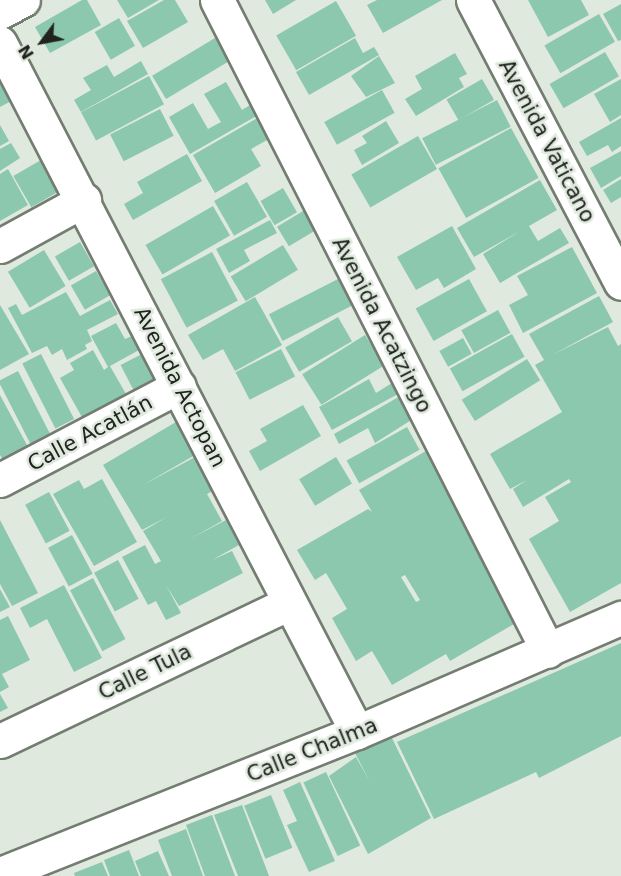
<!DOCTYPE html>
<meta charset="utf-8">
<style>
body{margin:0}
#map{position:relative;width:621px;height:876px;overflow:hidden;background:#dfe9dd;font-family:"DejaVu Sans",sans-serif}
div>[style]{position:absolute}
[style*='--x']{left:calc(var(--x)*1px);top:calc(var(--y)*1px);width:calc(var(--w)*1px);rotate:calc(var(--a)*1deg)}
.building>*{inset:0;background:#8cc8ae;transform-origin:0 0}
.roads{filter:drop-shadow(2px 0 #747d71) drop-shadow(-2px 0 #747d71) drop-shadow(0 2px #747d71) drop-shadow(0 -2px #747d71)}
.minor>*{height:33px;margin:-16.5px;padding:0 16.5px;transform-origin:16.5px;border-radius:16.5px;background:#fff}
span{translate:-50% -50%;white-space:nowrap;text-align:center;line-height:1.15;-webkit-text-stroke:5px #dfe9dd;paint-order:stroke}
.street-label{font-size:21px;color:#20231f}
.north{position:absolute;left:12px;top:12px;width:60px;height:60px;-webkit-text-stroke:4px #dfe9dd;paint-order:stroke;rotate:238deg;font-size:16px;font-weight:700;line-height:24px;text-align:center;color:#20231f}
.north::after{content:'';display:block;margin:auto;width:21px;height:27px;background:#20231f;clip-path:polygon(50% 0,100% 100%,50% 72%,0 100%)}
</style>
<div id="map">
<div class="building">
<i style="clip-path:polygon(82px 0,87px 0,101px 25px,50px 53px,35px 27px)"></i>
<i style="clip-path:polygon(117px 0,159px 0,128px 18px)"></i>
<i style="clip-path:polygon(164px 0,175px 0,188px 22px,143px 48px,127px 21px)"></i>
<i style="clip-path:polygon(265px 0,296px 0,273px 14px)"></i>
<i style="clip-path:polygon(377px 0,442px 0,383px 33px,367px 5px)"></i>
<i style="clip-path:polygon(528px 0,581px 0,589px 15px,548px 37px)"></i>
<i style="left:336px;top:1px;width:40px;height:69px;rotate:60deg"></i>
<i style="clip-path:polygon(621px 4px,621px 40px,618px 41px,603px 14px)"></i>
<i style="left:599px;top:14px;width:32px;height:63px;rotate:60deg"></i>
<i style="left:119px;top:18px;width:32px;height:28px;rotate:60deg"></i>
<i style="left:225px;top:32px;width:27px;height:85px;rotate:59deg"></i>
<i style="clip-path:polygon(355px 38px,363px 53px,374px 47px,379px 55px,309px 95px,296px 72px)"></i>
<i style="left:605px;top:52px;width:28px;height:64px;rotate:60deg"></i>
<i style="clip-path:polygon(455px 53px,467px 74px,459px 78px,464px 87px,416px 116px,405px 99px,422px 89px,415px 76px)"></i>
<i style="clip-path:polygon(379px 56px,395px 83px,366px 97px,351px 76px)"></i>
<i style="clip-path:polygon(141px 61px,148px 74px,81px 112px,74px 100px,91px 90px,83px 78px,107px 65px,114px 77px)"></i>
<i style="left:149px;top:76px;width:32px;height:77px;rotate:62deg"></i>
<i style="clip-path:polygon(253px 79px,267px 110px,190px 154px,169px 117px,193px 103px,208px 129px,221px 122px,204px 94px,226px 82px,242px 110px,250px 105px,241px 85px)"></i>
<i style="left:482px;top:79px;width:24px;height:41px;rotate:60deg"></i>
<i style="clip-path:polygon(621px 79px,621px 115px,610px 122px,594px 94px)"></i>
<i style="clip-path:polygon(4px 81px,15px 99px,0 107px,0 84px)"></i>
<i style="left:382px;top:90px;width:26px;height:66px;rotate:61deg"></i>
<i style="left:497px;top:100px;width:30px;height:84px;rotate:63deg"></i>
<i style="left:160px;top:109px;width:30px;height:56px;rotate:63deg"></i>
<i style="clip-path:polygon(266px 113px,278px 134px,251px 149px,261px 166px,215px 193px,193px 155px)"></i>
<i style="clip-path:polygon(621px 118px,621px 146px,612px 152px,608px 145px,587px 156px,579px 142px)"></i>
<i style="clip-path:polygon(386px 121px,399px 143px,362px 165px,354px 150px,367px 143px,362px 136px)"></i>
<i style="clip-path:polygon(0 125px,9px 141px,0 146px)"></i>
<i style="left:511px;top:128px;width:57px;height:83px;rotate:61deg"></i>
<i style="left:418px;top:136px;width:38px;height:77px;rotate:60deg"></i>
<i style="clip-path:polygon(11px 143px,20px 158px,0 171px,0 149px)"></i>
<i style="clip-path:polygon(621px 151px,621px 176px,601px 188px,590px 168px)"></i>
<i style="clip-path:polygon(187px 154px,202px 181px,133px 220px,124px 204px,143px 193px,137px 182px)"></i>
<i style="left:41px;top:160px;width:36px;height:32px;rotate:60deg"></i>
<i style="clip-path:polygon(8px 169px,28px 205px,0 221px,0 174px)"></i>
<i style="clip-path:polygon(621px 179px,621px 197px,611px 203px,603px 190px)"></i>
<i style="clip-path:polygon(540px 180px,557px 210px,529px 226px,538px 241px,560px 228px,569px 243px,500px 283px,483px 254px,520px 231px,474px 257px,457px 228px)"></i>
<i style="left:247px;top:182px;width:40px;height:38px;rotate:60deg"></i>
<i style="left:283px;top:188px;width:28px;height:26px;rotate:60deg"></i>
<i style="left:313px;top:205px;width:23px;height:42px;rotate:59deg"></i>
<i style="left:213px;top:206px;width:34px;height:78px;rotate:60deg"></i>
<i style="clip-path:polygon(270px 220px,277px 233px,244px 250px,250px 261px,229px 273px,216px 249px)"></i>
<i style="clip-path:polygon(452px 226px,476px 269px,444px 288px,438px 278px,416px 290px,397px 257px)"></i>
<i style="left:80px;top:242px;width:28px;height:29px;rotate:60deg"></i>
<i style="left:283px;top:245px;width:29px;height:61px;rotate:59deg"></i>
<i style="clip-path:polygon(572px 247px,597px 293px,523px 333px,509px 305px,528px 295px,517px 276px)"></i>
<i style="left:44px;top:250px;width:42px;height:42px;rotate:59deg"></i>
<i style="left:212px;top:252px;width:55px;height:58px;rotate:62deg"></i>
<i style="left:96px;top:271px;width:28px;height:29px;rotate:60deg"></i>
<i style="left:342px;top:277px;width:30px;height:82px;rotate:63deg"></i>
<i style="left:469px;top:279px;width:37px;height:61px;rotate:61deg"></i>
<i style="clip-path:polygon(66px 292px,80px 316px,110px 300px,118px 314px,87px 330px,92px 341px,85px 345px,87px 349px,67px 360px,62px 349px,52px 355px,47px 346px,32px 353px,8px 308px,16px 304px,22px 315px)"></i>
<i style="clip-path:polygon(599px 296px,613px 322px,552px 355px,608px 327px,618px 346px,621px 344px,621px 583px,570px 612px,529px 539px,559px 521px,545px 497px,571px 482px,569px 479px,523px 507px,513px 489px,527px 480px,510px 489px,490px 454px,562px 412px,535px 365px,544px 360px,529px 334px)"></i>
<i style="clip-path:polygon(255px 297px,282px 345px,235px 371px,223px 349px,203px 360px,188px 335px)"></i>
<i style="clip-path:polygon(0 305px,29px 354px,0 370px)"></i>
<i style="left:498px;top:310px;width:26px;height:42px;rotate:61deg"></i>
<i style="left:338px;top:317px;width:28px;height:61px;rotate:60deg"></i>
<i style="clip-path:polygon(116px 323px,125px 339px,132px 336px,139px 350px,110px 366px,126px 394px,83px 419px,60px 378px,74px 370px,70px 363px,93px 350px,104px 370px,108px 367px,91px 336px)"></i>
<i style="left:512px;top:334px;width:26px;height:71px;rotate:61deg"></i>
<i style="left:365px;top:335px;width:36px;height:74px;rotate:58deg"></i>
<i style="left:463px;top:338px;width:18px;height:27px;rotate:61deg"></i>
<i style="left:281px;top:349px;width:31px;height:51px;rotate:63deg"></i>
<i style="left:41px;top:354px;width:73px;height:21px;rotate:63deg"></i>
<i style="left:142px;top:354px;width:28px;height:24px;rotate:63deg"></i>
<i style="left:527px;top:359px;width:25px;height:77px;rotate:58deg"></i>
<i style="left:18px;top:371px;width:73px;height:22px;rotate:63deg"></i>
<i style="clip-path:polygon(369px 379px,376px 393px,392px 383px,398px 394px,332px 430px,319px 407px)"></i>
<i style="clip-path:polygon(0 395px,28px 447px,3px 460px,0 455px)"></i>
<i style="clip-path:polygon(402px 395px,416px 417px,375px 443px,368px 428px,339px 444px,334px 434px)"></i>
<i style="clip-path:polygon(303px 405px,321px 436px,260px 471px,249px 451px,267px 441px,260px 429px)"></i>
<i style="clip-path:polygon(176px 422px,195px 455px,143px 485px,197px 456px,216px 489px,207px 494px,222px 521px,190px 539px,226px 520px,239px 545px,212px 560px,232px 551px,243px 573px,179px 606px,166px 585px,181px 613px,166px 620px,156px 601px,148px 605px,122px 557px,145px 545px,155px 564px,161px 561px,143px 531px,167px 517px,142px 530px,103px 465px)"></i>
<i style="left:407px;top:427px;width:26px;height:69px;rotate:61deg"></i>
<i style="clip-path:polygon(evenodd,431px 448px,519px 621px,450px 661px,446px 654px,392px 685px,372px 651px,356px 661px,332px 618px,347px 609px,326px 573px,315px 580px,297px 550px,368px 509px,372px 512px,359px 490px,431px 448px,405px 575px,420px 600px,416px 602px,401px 577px,405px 575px)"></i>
<i style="left:336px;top:457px;width:31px;height:43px;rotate:59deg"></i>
<i style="clip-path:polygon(102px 479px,137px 542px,94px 566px,53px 494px,79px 480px,84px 489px)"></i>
<i style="left:49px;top:492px;width:44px;height:27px;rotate:62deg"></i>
<i style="clip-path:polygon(0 520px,38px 593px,12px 606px,0 584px)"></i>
<i style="left:72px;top:535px;width:44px;height:27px;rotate:62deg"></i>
<i style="left:118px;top:560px;width:44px;height:27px;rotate:62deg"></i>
<i style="left:93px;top:578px;width:69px;height:26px;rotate:62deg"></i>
<i style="clip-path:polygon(64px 585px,102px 658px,74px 672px,47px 619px,30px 628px,20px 608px)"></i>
<i style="clip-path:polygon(0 589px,10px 607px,0 612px)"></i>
<i style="clip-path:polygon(8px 616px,30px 660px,2px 674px,9px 687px,0 692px,0 620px)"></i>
<i style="clip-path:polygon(621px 643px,621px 736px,539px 778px,536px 772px,434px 819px,397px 742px)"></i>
<i style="clip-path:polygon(0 694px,8px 708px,0 712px)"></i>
<i style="clip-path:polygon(390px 734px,431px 818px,368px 854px,329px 776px,356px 757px,370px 782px,354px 751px)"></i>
<i style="left:326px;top:772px;width:81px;height:25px;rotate:65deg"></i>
<i style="clip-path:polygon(300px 782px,335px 861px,309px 872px,287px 825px,297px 821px,283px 790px)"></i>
<i style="left:271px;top:795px;width:57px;height:29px;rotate:68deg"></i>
<i style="clip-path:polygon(242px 805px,269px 876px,238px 876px,214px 815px)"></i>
<i style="clip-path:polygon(212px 815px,235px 876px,205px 876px,186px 825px)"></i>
<i style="clip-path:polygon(186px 829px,203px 876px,172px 876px,158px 840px)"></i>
<i style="clip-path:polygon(129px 850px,139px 876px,110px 876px,104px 860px)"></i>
<i style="clip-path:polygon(158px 851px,169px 876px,141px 876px,135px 861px)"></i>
<i style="clip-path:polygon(102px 862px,108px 876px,75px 876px,74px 873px)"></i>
</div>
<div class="roads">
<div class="minor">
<i style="--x:217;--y:0;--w:730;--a:63.05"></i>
<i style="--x:473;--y:0;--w:319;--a:62.4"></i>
<i style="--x:0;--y:12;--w:26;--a:-28"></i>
<i style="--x:0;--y:43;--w:776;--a:62.61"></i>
<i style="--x:0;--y:246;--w:96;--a:-28.7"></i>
<i style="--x:0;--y:480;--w:202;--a:-27.7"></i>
<i style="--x:0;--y:741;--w:320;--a:-25.5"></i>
<i style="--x:0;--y:874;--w:384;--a:-21.7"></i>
<i style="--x:357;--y:732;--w:288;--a:-23.4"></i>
</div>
</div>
<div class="street-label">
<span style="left:547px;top:141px;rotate:62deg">Avenida Vaticano</span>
<span style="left:382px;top:325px;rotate:63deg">Avenida Acatzingo</span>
<span style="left:180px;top:387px;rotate:63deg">Avenida Actopan</span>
<span style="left:90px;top:433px;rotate:-28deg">Calle Acatlán</span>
<span style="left:145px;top:672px;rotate:-26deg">Calle Tula</span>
<span style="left:312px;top:750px;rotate:-22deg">Calle Chalma</span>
</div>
<div class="north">N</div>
</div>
